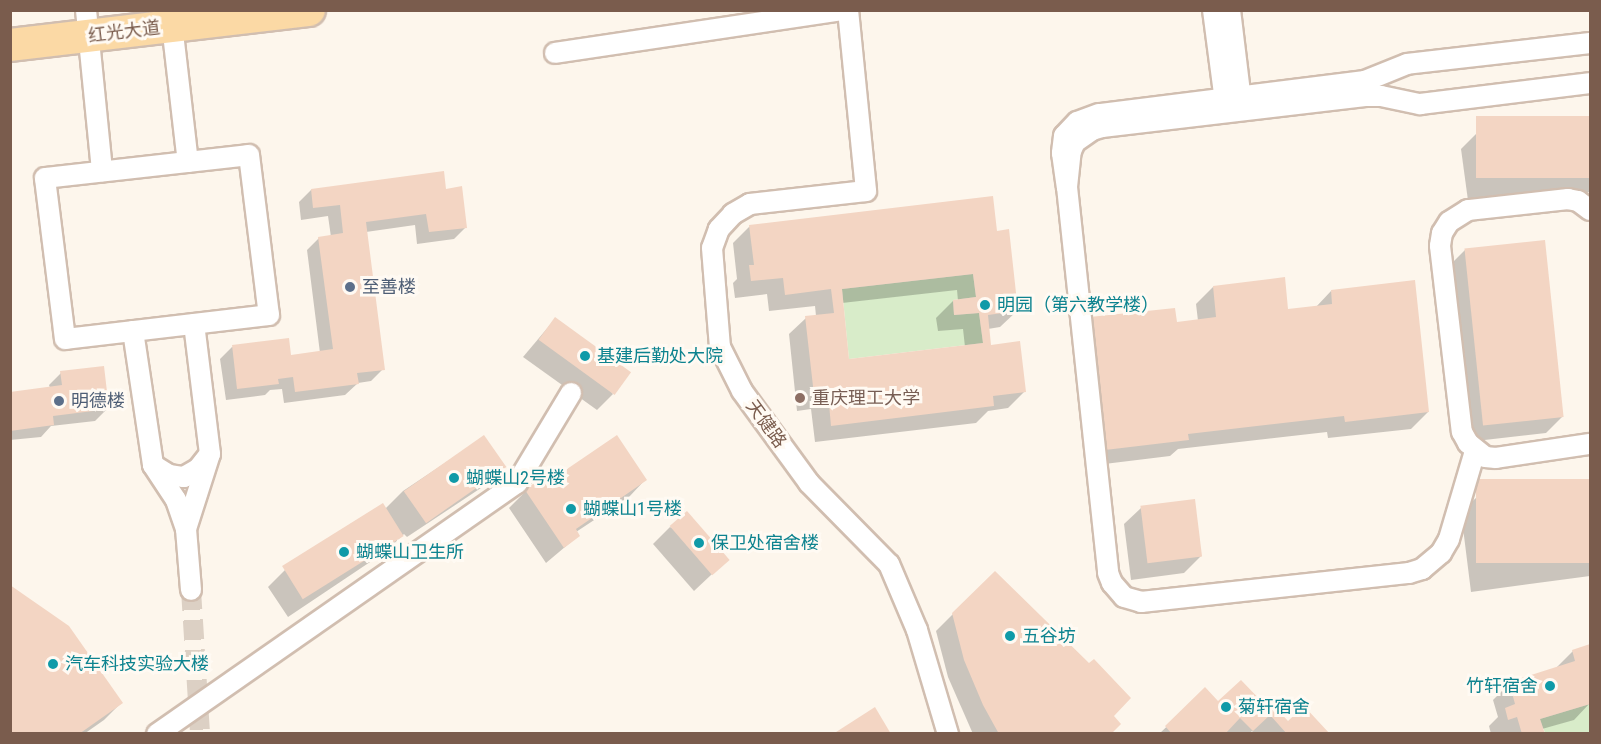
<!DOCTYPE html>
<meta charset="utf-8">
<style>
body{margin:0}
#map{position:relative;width:1601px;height:744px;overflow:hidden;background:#fdf6ec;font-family:"Roboto Condensed","Noto Sans SC",sans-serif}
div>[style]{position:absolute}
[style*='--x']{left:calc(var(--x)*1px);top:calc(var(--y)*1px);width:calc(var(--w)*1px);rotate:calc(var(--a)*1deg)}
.green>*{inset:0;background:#d8ecc9}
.shadow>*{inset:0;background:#0003}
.building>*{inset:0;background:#f3d5c3;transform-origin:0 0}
.street-tunnel>*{height:20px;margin-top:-10px;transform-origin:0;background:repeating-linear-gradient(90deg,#dcd0c4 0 20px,transparent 0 30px)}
.roads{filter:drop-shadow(2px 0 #d1beb0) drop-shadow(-2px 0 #d1beb0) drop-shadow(0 2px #d1beb0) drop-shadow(0 -2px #d1beb0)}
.street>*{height:20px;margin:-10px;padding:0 10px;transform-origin:10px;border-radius:10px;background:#fff}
.primary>*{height:32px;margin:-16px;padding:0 16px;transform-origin:16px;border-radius:16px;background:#fbd9a5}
.dots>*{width:16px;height:16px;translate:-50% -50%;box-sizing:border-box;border:3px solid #fffaf3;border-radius:50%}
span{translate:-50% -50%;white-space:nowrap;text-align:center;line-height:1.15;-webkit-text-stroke:6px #fffaf3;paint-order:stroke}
.street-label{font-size:18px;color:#7a5c4d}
.service-label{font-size:18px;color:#4e5e75}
.left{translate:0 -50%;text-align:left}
.culture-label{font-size:18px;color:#0d838f}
.right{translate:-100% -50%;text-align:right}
.education-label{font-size:18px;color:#785e54}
.frame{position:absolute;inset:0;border:12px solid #7a5c4d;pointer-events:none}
</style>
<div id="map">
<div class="green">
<i style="clip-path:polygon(973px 274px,976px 297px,953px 300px,954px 315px,979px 313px,983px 343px,849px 359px,842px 289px)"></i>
<i style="clip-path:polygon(1590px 704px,1590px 733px,1545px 733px,1540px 719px)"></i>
</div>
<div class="shadow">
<i style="clip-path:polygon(1590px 117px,1590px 192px,1469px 208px,1461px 149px,1478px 132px)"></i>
<i style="clip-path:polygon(311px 190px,444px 190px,466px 227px,454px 239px,417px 244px,415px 225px,366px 232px,383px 369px,371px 381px,358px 383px,345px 395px,284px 403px,282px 389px,270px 390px,265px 395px,226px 400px,220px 359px,232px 347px,290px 357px,320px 353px,307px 250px,319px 238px,331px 237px,328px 216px,301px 220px,299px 202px)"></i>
<i style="clip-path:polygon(evenodd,750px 226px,996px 232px,1017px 311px,1000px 327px,988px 329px,990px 347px,1025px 391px,1008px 408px,988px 411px,976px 423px,815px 442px,811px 409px,797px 411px,789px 334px,806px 318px,816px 316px,815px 306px,769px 311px,767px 294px,735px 298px,733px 283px,737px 279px,733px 243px,750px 226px,957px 290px,958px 301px,953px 301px,936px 318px,938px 331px,963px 329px,965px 347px,848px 360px,842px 303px,957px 290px)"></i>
<i style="clip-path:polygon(1465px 250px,1563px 416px,1546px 433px,1467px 442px,1448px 267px)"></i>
<i style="clip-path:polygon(1213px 287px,1287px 311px,1315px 308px,1331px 291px,1428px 412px,1411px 429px,1328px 438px,1327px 432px,1178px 449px,1170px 456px,1088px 466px,1074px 336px,1198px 321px,1196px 304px)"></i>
<i style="clip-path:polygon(555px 319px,613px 394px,597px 410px,523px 357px)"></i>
<i style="clip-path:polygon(61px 373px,107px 409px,95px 421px,51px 426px,41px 437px,10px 440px,10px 393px,50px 388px,49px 385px)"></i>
<i style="clip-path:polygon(484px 437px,504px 467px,487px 484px,407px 537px,404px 534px,385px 552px,288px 617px,268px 587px,285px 570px,385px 509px,403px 491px)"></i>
<i style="clip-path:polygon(645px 480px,629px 497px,576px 532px,578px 536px,546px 563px,509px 508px,526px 491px)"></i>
<i style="clip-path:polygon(1590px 481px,1590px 576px,1471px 592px,1461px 512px,1478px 496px)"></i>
<i style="clip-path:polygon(1141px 508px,1201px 556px,1184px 573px,1131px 580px,1124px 524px)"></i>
<i style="clip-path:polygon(670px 527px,727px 560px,694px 591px,653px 544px)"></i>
<i style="clip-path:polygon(953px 614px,1112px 716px,1110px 734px,973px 734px,948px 677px,936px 631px)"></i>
<i style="clip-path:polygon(1590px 646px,1590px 703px,1574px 720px,1542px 729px,1543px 734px,1491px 734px,1489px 726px,1498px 717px,1493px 700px,1510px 683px,1555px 669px,1573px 651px)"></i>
<i style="clip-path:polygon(1205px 690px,1218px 703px,1267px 710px,1288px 723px,1328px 734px,1254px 734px,1252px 731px,1249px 734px,1159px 734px)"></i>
<i style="clip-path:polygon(121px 703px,104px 720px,84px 734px,10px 734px)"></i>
</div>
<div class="building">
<i style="left:1590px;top:116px;width:62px;height:114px;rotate:90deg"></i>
<i style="clip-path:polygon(444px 171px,446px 189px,462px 186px,467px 228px,429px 232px,426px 214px,366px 222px,385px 370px,357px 373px,359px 384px,295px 392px,293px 377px,278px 379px,279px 384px,237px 389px,232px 345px,289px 338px,291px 355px,333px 349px,318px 237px,343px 233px,340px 205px,313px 208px,311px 189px)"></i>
<i style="clip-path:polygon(evenodd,993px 196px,997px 231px,1009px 229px,1018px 311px,988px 315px,991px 345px,1020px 341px,1026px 392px,993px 396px,994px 406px,831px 426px,828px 393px,814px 395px,805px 316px,834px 313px,831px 289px,785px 295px,783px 278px,751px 281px,749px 265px,754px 265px,749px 225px,993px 196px,973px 274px,976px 297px,953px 300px,954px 315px,979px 313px,983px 343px,849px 359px,842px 289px,973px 274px)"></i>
<i style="left:1545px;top:240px;width:178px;height:81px;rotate:84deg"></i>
<i style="clip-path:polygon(1285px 277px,1288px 309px,1332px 304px,1331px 290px,1415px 280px,1429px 412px,1345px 422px,1344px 416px,1188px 434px,1189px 440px,1105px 450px,1090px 317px,1175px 308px,1177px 322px,1216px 317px,1213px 286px)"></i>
<i style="left:555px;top:317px;width:94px;height:28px;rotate:36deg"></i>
<i style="clip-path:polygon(104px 366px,109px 409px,53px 416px,54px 425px,10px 431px,10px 392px,62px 385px,60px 371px)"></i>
<i style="left:484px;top:435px;width:39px;height:98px;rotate:55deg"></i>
<i style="clip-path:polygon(617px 435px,647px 480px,576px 529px,580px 536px,564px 548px,525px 490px,541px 478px,545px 484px)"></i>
<i style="left:1590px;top:479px;width:84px;height:114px;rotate:90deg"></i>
<i style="left:1195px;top:499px;width:58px;height:55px;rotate:83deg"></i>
<i style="left:383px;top:503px;width:39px;height:119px;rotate:58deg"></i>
<i style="left:687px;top:511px;width:65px;height:23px;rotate:49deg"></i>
<i style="clip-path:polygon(995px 571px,1089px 663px,1094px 659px,1131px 698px,1114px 716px,1121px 724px,1111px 734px,999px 734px,983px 705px,964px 660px,952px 613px)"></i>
<i style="clip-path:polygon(10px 585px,69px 626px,123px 703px,79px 734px,10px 734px)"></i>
<i style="clip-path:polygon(1590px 644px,1590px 704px,1540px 719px,1545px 734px,1522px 734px,1517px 717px,1508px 720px,1505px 708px,1515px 704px,1509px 682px,1575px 661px,1572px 650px)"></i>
<i style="clip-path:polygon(1241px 680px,1267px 707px,1271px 703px,1288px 721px,1304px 706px,1330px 734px,1287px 734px,1270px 715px,1253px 731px,1240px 718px,1225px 734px,1172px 734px,1165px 726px,1205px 687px,1218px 701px)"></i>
<i style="clip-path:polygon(875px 707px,891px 734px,833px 734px)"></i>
</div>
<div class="street-tunnel">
<i style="--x:191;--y:590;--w:144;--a:86.4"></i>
</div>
<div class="roads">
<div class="street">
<i style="--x:86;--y:10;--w:162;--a:84.3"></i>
<i style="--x:848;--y:10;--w:182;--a:84.3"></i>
<i style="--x:866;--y:191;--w:117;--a:173.6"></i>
<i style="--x:750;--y:204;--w:20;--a:150"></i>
<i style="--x:733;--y:214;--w:21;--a:133"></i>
<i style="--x:719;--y:229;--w:20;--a:110"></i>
<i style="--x:712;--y:248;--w:99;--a:85.4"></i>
<i style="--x:720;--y:347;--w:49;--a:63.4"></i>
<i style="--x:742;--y:391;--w:114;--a:53.9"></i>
<i style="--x:809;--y:483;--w:114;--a:45.4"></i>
<i style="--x:889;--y:564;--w:72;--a:67"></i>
<i style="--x:917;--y:630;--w:109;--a:73.4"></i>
<i style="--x:1213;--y:10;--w:100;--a:82.5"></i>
<i style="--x:1230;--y:10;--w:100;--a:83.1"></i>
<i style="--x:171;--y:16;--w:147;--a:83.4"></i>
<i style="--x:1590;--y:43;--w:184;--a:173.5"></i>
<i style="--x:1407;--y:64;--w:45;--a:158"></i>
<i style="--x:1365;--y:81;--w:268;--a:172.9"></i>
<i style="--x:1099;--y:114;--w:23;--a:160"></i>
<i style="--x:1077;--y:122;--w:19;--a:133"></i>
<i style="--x:1064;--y:136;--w:17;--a:97"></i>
<i style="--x:1062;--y:153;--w:34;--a:82"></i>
<i style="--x:1067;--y:187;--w:36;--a:-84"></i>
<i style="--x:1071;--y:151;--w:10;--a:-66"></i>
<i style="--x:1075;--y:142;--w:21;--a:-35"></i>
<i style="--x:1092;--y:130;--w:10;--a:-17"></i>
<i style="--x:1102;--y:127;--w:267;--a:-6.7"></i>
<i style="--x:1367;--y:96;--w:14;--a:0"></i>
<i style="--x:1381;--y:96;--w:40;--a:12"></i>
<i style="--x:1420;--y:104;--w:171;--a:-7"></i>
<i style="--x:555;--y:53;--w:292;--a:-8.5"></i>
<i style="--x:249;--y:155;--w:161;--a:82.9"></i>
<i style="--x:269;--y:315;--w:205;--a:173.3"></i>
<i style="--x:65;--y:339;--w:162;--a:-97.1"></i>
<i style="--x:45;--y:178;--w:205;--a:-6.4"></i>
<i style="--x:1067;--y:187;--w:388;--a:83.9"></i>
<i style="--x:1108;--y:573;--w:11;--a:68"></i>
<i style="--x:1112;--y:583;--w:18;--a:49"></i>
<i style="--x:1124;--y:597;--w:18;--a:16"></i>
<i style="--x:1141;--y:602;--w:270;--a:-6.2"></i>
<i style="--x:1409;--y:573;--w:14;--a:-17"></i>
<i style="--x:1422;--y:569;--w:25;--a:-40"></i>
<i style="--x:1441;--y:553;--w:16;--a:-60"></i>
<i style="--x:1449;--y:539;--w:92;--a:-73.5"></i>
<i style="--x:1590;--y:210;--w:15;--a:-143"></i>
<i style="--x:1578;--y:201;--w:10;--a:-169"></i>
<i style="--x:1568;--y:199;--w:101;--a:173.7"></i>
<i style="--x:1468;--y:210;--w:22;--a:148"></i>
<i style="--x:1449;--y:222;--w:13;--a:122"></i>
<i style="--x:1442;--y:233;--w:13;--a:99"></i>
<i style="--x:1440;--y:246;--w:187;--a:83.3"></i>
<i style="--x:1462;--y:432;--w:13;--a:61"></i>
<i style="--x:1468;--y:443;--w:22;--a:39"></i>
<i style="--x:1485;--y:457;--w:11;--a:5"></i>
<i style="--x:1496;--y:458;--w:95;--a:-8.5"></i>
<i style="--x:133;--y:331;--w:135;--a:81.5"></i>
<i style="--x:153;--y:465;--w:42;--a:56.7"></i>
<i style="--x:176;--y:500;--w:31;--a:71"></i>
<i style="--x:186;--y:529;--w:79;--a:-72.3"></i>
<i style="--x:210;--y:454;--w:131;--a:-97"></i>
<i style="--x:153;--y:465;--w:19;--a:32"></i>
<i style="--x:169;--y:475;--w:15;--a:8"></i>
<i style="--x:184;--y:477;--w:16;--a:-30"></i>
<i style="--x:198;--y:469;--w:16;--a:-52"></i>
<i style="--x:186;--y:529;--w:61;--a:85.3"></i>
<i style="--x:157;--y:734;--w:439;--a:-34.9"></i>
<i style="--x:517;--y:483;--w:105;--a:-59"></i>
</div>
<div class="primary">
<i style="--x:10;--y:45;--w:301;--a:-6.7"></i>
</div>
</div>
<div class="dots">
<i style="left:350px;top:287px;background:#5c6f8a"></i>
<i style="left:985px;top:305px;background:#0f9aa8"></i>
<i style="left:585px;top:356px;background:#0f9aa8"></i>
<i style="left:800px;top:398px;background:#8d6e63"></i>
<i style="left:59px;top:401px;background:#5c6f8a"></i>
<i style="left:454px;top:478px;background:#0f9aa8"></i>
<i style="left:571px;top:509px;background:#0f9aa8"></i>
<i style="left:699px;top:543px;background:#0f9aa8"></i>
<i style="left:344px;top:552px;background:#0f9aa8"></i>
<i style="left:1010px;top:636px;background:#0f9aa8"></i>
<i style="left:53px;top:664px;background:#0f9aa8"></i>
<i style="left:1550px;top:686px;background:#0f9aa8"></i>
<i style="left:1226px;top:707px;background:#0f9aa8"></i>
</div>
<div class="street-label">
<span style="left:124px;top:32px;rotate:-7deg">红光大道</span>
<span style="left:766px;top:424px;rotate:54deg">天健路</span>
</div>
<div class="service-label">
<span class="left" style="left:362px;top:287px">至善楼</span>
<span class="left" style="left:71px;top:401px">明德楼</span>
</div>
<div class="culture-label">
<span class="left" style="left:997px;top:305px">明园（第六教学楼）</span>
<span class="left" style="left:597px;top:356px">基建后勤处大院</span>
<span class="left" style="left:466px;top:478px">蝴蝶山2号楼</span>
<span class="left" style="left:583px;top:509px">蝴蝶山1号楼</span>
<span class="left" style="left:711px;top:543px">保卫处宿舍楼</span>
<span class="left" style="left:356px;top:552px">蝴蝶山卫生所</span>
<span class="left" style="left:1022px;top:636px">五谷坊</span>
<span class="left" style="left:65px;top:664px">汽车科技实验大楼</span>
<span class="right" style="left:1538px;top:686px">竹轩宿舍</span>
<span class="left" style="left:1238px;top:707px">菊轩宿舍</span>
</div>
<div class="education-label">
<span class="left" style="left:812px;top:398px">重庆理工大学</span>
</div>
<div class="frame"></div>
</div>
